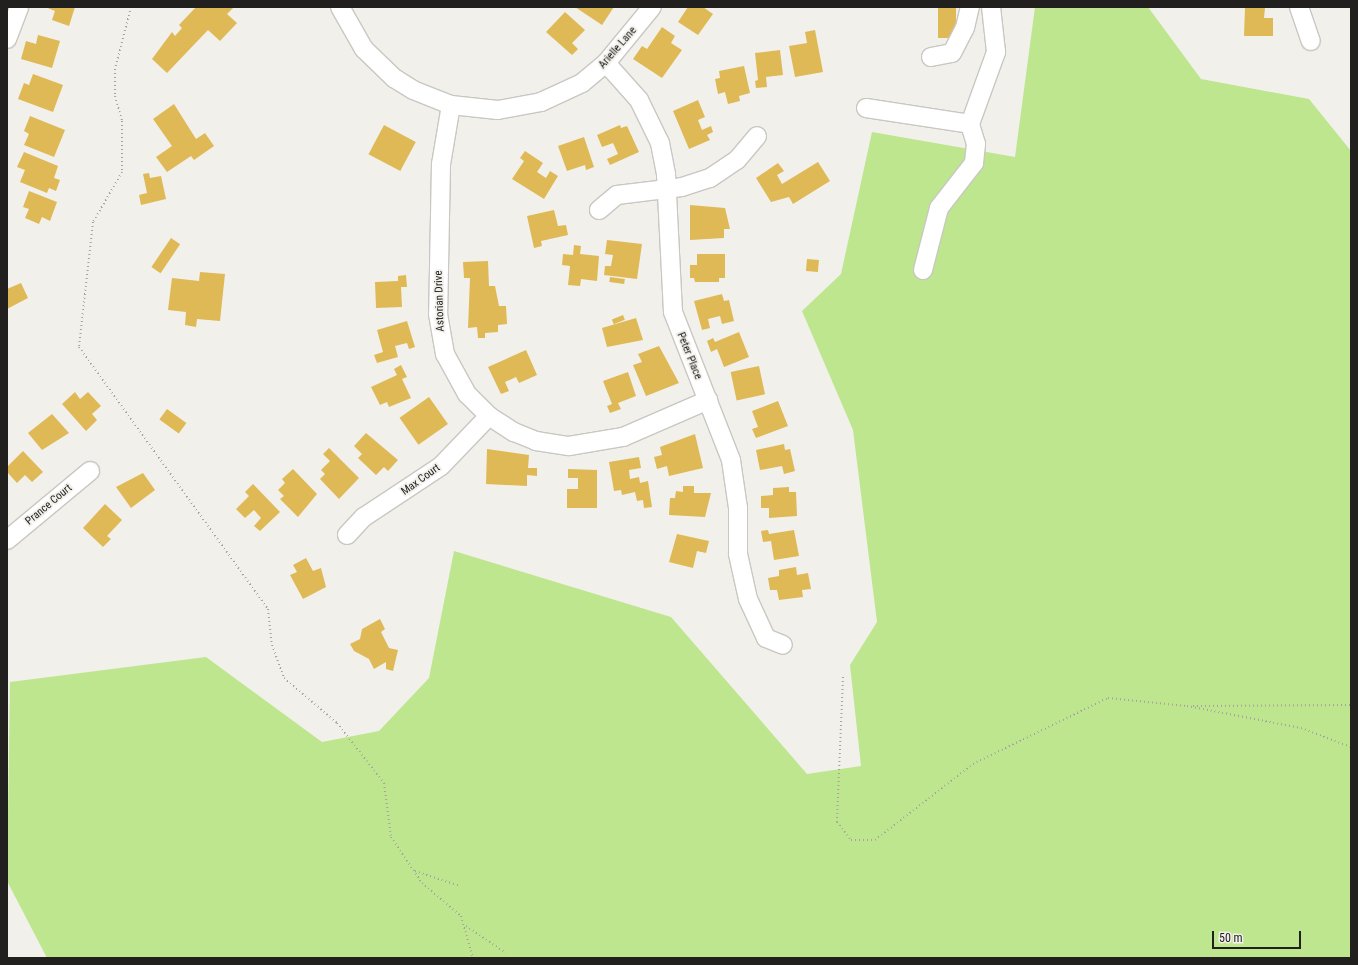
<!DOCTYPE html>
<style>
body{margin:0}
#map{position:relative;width:1358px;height:965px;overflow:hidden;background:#f2f0eb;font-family:"Roboto Condensed",sans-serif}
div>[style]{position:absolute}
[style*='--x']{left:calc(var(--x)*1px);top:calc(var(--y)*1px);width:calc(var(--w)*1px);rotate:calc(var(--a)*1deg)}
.green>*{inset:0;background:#bde68e}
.building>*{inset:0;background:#dfb956;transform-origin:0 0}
.path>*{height:2px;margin-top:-1px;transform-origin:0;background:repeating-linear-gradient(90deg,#a5a39f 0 1px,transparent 0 4px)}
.roads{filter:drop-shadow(1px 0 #c9c7c2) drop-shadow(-1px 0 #c9c7c2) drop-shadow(0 1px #c9c7c2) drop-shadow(0 -1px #c9c7c2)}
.minor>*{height:18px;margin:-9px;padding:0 9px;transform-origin:9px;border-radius:9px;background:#fff}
span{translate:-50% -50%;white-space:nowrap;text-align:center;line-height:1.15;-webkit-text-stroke:3.5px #f2f0eb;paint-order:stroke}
.street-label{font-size:11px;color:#21201e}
.frame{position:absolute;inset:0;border:8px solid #21201e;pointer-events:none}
.scale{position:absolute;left:1212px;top:931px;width:89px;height:18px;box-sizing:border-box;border:2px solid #21201e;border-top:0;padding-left:5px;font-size:12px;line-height:14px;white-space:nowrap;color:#21201e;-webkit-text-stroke:3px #f2f0eb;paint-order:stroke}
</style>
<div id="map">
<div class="green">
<i style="clip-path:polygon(1035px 7px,1148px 7px,1201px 79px,1309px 99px,1351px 151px,1351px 958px,47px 958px,7px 881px,10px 682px,206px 657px,322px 742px,379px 731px,429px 678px,454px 551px,671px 617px,807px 774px,861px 766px,850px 665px,877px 622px,853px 430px,802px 311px,841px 274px,872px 132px,1015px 157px)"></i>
</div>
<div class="building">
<i style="clip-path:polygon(45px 7px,75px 7px,69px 26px,52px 20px,55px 11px)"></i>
<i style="clip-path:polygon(196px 7px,234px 7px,227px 14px,237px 23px,220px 41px,208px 30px,167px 73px,152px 59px,172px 32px,175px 36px,182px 28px,179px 25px)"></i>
<i style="clip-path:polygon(575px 7px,614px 7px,602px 25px)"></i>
<i style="clip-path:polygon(688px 7px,703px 7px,713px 14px,698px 35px,678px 22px)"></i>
<i style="left:938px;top:7px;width:18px;height:31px"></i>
<i style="clip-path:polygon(1245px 8px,1265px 8px,1264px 18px,1273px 18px,1273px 36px,1244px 36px)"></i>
<i style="clip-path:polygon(565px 12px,585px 30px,572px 43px,578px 49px,572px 55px,546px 32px)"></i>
<i style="clip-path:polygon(662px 27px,675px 36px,671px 43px,682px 50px,662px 78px,633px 59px,642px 46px,647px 49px)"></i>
<i style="clip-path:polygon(815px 30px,823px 72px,795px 77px,789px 46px,807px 43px,805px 32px)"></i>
<i style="clip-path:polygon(38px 35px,60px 41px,52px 68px,21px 59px,26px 41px,36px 44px)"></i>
<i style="clip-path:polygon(780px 50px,783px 75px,766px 77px,767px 87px,756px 88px,755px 81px,758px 80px,755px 53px)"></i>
<i style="clip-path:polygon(744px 66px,750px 93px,739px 96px,740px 101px,728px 104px,725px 92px,718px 94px,715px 79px,720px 78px,719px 71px)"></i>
<i style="clip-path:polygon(33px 74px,63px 85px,53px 112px,18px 99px,24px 83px,29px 85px)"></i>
<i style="clip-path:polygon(698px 100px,705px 117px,698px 120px,702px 130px,711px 126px,713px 132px,707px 135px,710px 140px,689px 149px,673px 111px)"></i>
<i style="clip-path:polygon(174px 104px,196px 139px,205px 133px,214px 146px,194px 160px,191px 156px,167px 172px,156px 157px,172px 146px,153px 119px)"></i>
<i style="clip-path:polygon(30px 116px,65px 130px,54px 157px,24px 145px,29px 134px,24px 131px)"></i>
<i style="left:384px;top:125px;width:36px;height:33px;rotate:28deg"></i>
<i style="clip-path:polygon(620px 125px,621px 128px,627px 126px,639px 152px,610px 165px,607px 159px,618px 154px,613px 143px,602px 147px,597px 135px)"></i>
<i style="clip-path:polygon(584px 137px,594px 167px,586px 170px,585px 165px,567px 171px,558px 146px)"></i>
<i style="clip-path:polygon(525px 151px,543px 163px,537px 172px,546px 178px,550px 171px,558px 176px,544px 199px,512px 179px,524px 161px,520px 158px)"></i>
<i style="clip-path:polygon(24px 152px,58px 166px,54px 178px,60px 180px,56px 191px,49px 188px,47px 193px,20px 182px,25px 170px,17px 167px)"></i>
<i style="clip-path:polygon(818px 162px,830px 181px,793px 204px,789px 197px,771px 202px,756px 178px,778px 163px,784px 171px,777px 175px,782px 184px)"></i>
<i style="clip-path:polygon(149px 173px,150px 178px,161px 176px,166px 199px,141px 205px,139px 195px,147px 193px,143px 174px)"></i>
<i style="clip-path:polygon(29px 191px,57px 202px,50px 221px,42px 217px,39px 224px,25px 218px,29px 209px,23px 207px)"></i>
<i style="clip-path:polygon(690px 205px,725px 208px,730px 229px,724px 229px,724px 238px,690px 240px)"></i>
<i style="clip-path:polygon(554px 210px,558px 226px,566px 225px,568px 235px,541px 241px,542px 246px,534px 248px,527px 216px)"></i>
<i style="left:171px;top:238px;width:11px;height:35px;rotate:34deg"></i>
<i style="clip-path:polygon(607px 240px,642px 244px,637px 279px,604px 275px,605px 266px,611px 266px,613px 255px,605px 254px)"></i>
<i style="clip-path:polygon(574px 245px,581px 246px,580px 254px,599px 256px,597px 281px,581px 279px,580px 286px,568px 285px,570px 266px,562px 265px,563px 254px,573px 255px)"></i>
<i style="clip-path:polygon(697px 254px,725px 254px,725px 278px,719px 278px,719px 282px,695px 282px,694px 278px,690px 278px,690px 265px,697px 265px)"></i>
<i style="left:807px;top:259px;width:12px;height:12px;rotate:5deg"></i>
<i style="clip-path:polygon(488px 261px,489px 286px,495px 286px,499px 306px,506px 306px,507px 324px,498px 325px,498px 332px,485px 333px,485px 338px,478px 338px,477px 327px,468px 328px,470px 278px,464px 278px,463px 262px)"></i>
<i style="clip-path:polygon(200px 272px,225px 274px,220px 321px,197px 319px,196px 327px,185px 325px,186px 312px,168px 310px,172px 278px,199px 281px)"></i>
<i style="clip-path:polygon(406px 275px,407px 287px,401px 287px,402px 307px,376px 308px,375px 282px,398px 281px,398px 276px)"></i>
<i style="left:610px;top:277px;width:15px;height:5px;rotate:8deg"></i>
<i style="clip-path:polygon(21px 283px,28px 298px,7px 309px,7px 289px)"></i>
<i style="clip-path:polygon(722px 294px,724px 301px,729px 300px,734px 321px,722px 324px,720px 316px,708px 319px,710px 328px,702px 330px,694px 301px)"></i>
<i style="left:623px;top:315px;width:5px;height:12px;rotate:68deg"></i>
<i style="clip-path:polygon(636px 318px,643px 340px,607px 347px,602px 328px)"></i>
<i style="clip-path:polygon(407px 321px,415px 347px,409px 349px,407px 343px,395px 346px,398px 357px,377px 363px,374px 355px,383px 352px,377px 330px)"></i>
<i style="clip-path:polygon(739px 332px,749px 357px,724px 367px,717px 349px,711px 352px,707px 341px,713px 338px,715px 342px)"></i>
<i style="clip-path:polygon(659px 346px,679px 383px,646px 396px,633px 365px,642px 362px,638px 354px)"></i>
<i style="clip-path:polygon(526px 350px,537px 375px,519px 383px,516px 377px,505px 382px,509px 391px,501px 394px,488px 367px)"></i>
<i style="clip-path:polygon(401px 365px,407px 377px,402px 379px,411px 398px,389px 407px,387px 402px,380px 405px,371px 387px,397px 375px,394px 369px)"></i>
<i style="left:759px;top:366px;width:29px;height:29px;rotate:78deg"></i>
<i style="clip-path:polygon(628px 372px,636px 396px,618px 403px,621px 409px,610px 413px,607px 406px,612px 404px,603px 381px)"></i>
<i style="clip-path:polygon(75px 392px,80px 399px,88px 392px,101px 406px,92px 414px,97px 420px,86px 431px,62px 404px)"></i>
<i style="left:429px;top:397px;width:33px;height:36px;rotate:55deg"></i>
<i style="clip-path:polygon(778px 401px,788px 426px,756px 438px,752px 429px,758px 427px,752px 411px)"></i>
<i style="left:167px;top:409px;width:24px;height:13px;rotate:36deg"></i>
<i style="clip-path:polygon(52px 414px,69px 433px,42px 450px,28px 433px)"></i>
<i style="clip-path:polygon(366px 433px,398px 460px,388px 471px,384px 467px,376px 475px,358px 458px,362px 454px,354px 446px)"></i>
<i style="clip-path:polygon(695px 434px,703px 468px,669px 476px,667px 466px,657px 469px,654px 457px,662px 455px,660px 447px)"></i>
<i style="clip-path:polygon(784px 444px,785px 450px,790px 449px,795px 471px,784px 474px,782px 466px,760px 470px,756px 450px)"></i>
<i style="clip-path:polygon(329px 448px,359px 478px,339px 499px,320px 479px,325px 474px,321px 470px,330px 461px,323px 454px)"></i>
<i style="clip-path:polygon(487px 449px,529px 455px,528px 468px,537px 468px,537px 476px,527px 475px,527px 486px,486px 484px)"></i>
<i style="clip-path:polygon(23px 451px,43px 472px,32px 482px,25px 475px,17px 483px,7px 472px,7px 467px)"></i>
<i style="clip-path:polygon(639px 457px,641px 468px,629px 470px,630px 479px,639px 477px,640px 483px,648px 481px,652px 507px,644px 508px,643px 500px,637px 501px,635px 492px,622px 495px,621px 490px,614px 491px,609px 462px)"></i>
<i style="clip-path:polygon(293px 469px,317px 494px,298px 517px,280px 499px,284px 496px,278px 490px,285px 483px,282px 479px)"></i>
<i style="clip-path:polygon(568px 469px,597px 470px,597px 508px,567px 508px,567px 489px,578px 489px,578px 478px,568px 478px)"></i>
<i style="clip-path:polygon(143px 473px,155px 490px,131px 508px,116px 487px)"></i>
<i style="clip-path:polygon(253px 484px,280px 512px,260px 531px,254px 526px,261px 518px,254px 510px,245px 518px,236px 509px,249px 496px,245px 492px)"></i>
<i style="clip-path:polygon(683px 486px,694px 486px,694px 493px,711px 493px,705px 517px,669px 515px,670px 498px,675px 498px,676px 491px,683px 492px)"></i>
<i style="clip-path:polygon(789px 487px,789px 492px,796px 492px,797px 516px,769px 518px,769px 508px,761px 508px,761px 496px,773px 495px,773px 488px)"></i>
<i style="clip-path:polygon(105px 504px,122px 520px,107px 536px,111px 539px,103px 547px,83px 528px)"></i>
<i style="clip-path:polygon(768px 530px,769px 534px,794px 530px,799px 556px,774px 560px,771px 541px,763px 542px,761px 531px)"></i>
<i style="clip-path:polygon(677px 534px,709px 541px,706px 553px,697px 551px,693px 568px,669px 562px)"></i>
<i style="clip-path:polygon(306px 558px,313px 571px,321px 568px,326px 587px,303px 599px,290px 575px,297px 572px,293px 565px)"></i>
<i style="clip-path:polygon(796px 567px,797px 575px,808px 573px,811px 589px,802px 590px,803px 597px,779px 600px,777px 590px,770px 590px,768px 578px,779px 576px,779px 570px)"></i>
<i style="clip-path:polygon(380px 619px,385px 629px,381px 632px,389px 648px,398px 650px,393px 671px,386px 669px,386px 662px,374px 669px,369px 659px,354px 651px,350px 644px,360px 639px,362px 629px)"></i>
</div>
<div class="path">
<i style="--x:131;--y:7;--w:64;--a:104.5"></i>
<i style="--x:115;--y:69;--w:27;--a:90"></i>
<i style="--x:115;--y:96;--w:26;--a:74"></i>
<i style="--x:122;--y:121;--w:51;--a:90"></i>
<i style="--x:122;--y:172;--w:58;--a:120.1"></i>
<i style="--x:93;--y:222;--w:126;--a:96.4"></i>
<i style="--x:79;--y:347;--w:323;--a:54.2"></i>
<i style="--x:268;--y:609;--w:36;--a:84"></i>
<i style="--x:272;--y:645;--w:35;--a:70"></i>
<i style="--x:284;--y:678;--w:70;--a:40.3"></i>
<i style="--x:337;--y:723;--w:76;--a:51.9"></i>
<i style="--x:384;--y:783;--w:54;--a:82.6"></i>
<i style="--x:391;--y:837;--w:55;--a:56"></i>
<i style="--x:422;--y:883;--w:51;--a:40.2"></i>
<i style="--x:461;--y:916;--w:44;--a:74.1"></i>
<i style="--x:843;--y:677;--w:145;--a:92.4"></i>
<i style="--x:837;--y:822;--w:23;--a:52"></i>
<i style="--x:851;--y:840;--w:24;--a:0"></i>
<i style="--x:875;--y:840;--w:124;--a:-37.8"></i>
<i style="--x:973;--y:764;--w:150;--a:-26.1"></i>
<i style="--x:1108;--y:698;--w:79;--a:5.8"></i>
<i style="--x:1187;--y:706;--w:116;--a:10.9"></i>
<i style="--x:1301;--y:728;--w:53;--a:20.8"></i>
<i style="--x:1193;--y:706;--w:158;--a:-0.4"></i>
<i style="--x:415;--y:871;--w:47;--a:18.4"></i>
<i style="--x:466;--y:926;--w:48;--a:34"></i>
</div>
<div class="roads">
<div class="minor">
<i style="--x:340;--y:7;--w:48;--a:60.3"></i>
<i style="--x:364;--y:49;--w:42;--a:44"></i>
<i style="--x:394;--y:78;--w:22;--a:32"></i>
<i style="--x:413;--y:90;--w:41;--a:21.5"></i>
<i style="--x:451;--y:105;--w:47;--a:6.1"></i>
<i style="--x:498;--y:110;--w:44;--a:-10.5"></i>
<i style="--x:541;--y:102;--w:45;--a:-24.9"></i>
<i style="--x:582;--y:83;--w:31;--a:-40"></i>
<i style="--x:606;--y:63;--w:72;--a:-50.6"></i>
<i style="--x:1299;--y:7;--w:36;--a:71"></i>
<i style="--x:7;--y:39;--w:34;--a:-69"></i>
<i style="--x:931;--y:57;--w:21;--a:-11"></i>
<i style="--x:952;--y:53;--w:28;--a:-63"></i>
<i style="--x:965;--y:28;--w:22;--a:-77"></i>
<i style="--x:606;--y:63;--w:50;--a:48.3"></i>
<i style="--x:639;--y:100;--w:48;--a:64"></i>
<i style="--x:660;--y:143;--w:32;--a:79"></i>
<i style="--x:666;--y:174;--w:138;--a:87.1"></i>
<i style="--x:673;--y:312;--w:159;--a:68.6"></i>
<i style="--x:731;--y:460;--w:49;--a:81.7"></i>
<i style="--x:738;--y:508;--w:46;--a:90"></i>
<i style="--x:738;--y:554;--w:46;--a:77.5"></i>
<i style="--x:748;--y:599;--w:43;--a:65.2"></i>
<i style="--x:766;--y:638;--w:18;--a:22"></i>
<i style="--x:451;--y:105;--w:60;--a:99.6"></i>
<i style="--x:441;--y:164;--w:150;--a:91.1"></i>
<i style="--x:438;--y:314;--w:41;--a:80.1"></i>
<i style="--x:445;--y:354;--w:46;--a:61.2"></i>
<i style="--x:467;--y:394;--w:31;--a:45"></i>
<i style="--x:489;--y:416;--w:30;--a:33"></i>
<i style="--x:514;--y:432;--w:24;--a:22"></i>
<i style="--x:536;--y:441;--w:33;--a:9"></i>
<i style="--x:569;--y:446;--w:55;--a:-9.5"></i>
<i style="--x:623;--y:437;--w:93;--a:-23.5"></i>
<i style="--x:866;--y:108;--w:105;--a:8.7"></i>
<i style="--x:599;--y:210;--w:23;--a:-40"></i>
<i style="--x:617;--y:195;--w:65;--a:-7"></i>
<i style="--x:682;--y:187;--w:29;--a:-18"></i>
<i style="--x:710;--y:178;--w:32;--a:-34"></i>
<i style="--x:737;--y:160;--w:31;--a:-50"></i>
<i style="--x:923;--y:270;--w:64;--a:-75.5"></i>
<i style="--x:939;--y:208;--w:57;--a:-52.1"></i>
<i style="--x:974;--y:163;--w:19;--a:-84"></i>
<i style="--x:976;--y:144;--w:21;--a:-107"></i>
<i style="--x:970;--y:124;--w:77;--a:-70.1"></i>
<i style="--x:996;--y:52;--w:45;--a:-96.3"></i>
<i style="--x:347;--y:535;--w:25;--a:-47"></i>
<i style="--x:364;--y:517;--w:92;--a:-33.5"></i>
<i style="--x:441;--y:466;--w:69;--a:-46.2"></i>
<i style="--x:7;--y:540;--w:108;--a:-39.7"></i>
</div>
</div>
<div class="street-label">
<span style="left:618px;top:48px;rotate:-49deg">Arielle Lane</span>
<span style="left:440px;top:301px;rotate:-92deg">Astorian Drive</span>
<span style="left:689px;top:356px;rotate:68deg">Peter Place</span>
<span style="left:421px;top:480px;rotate:-36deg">Max Court</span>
<span style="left:49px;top:505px;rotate:-40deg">Prance Court</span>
</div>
<div class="frame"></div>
<div class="scale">50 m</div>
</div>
